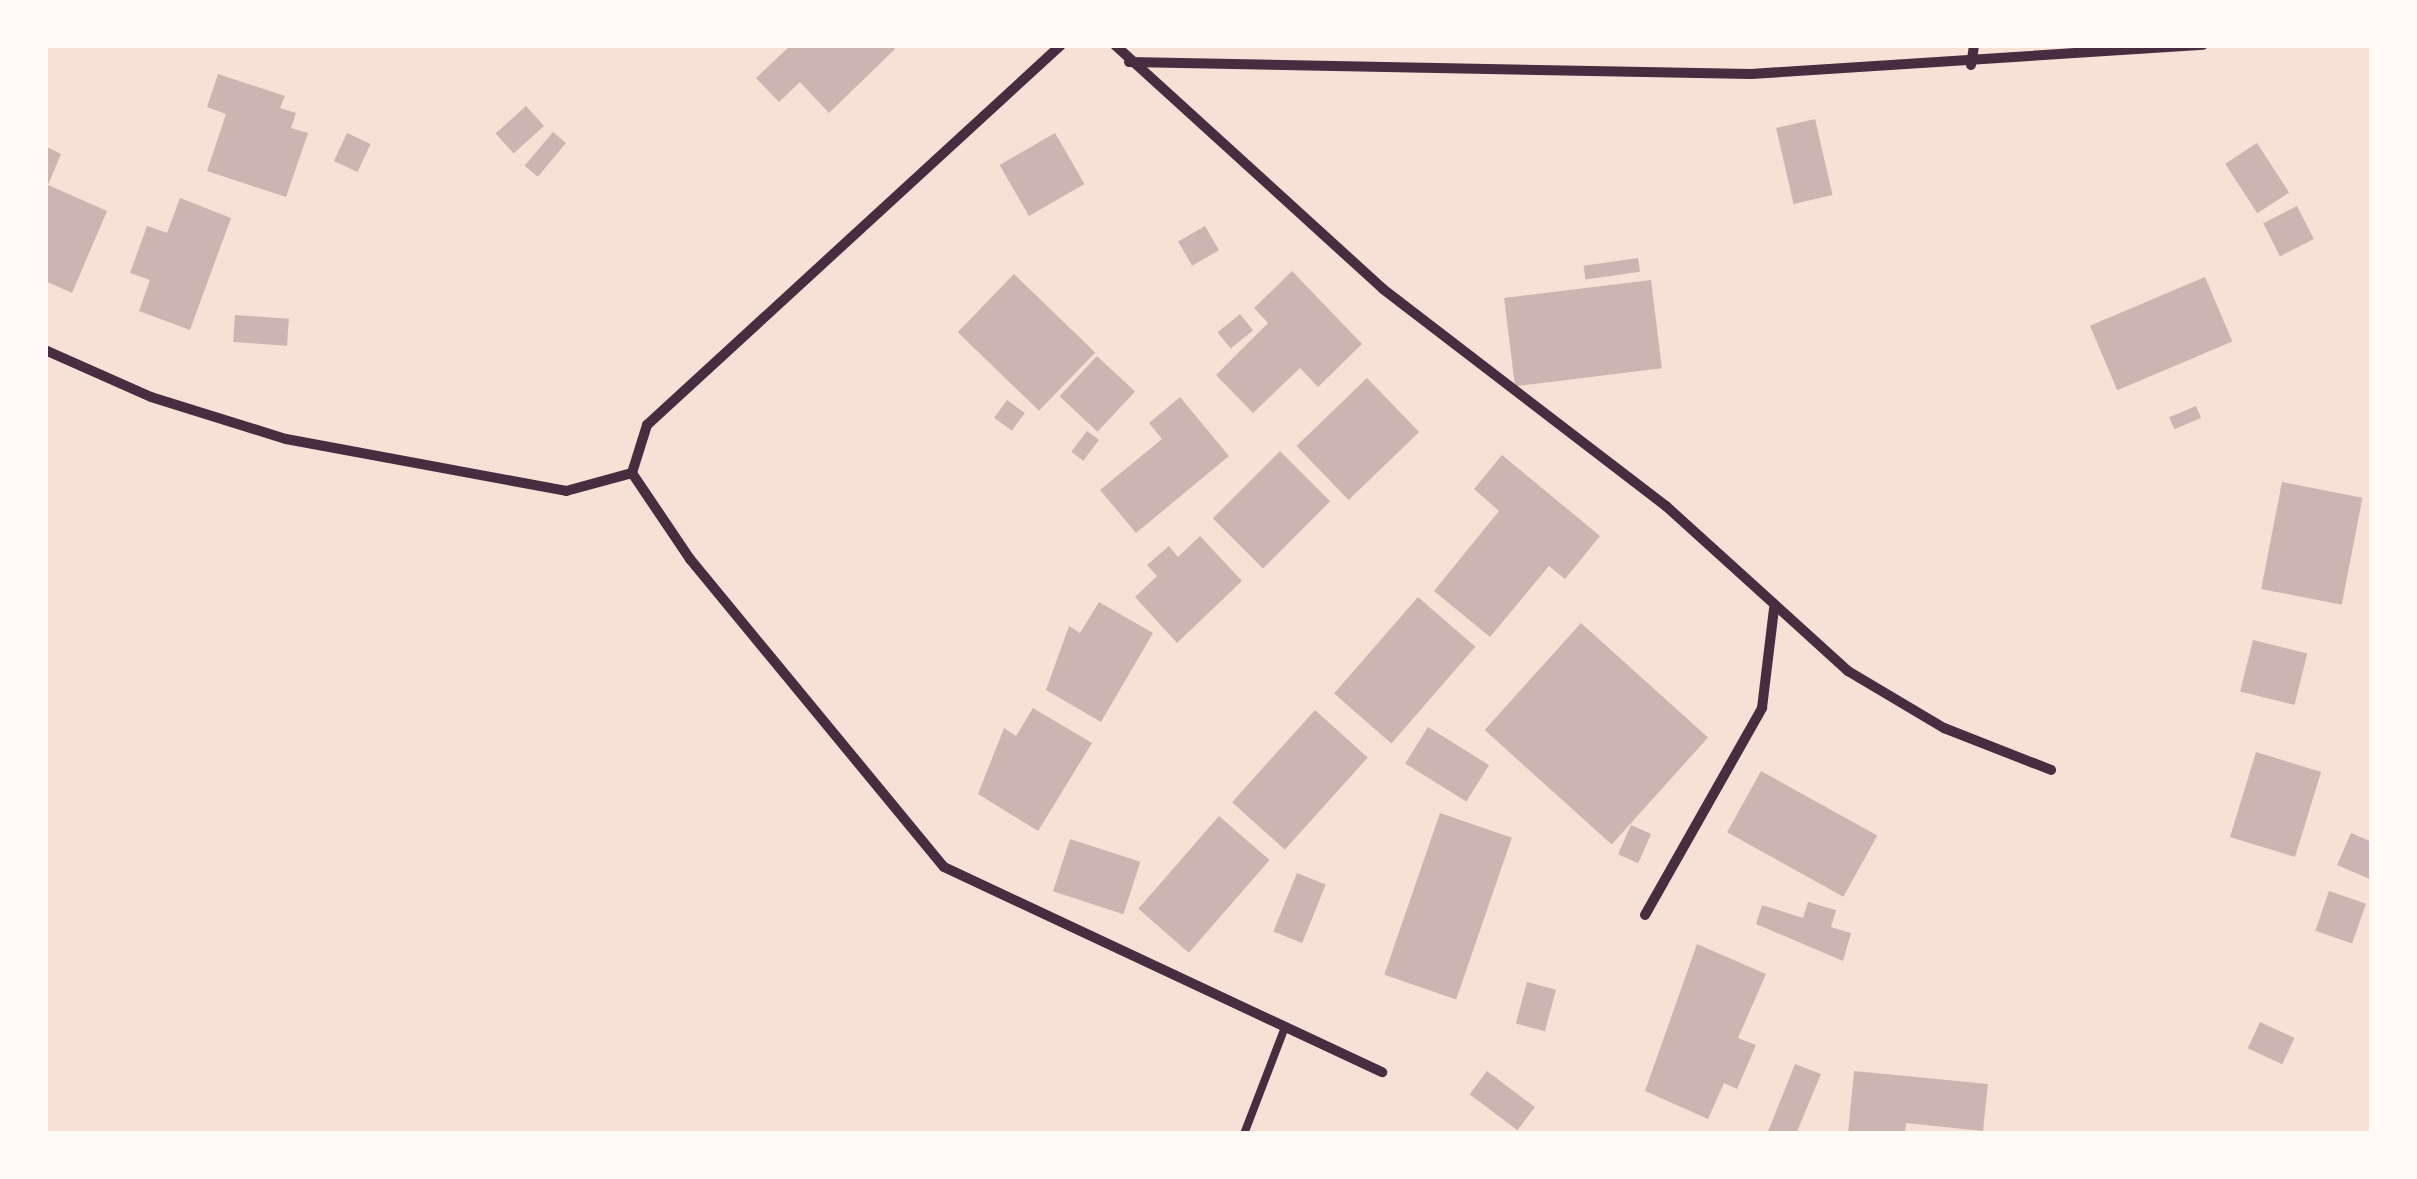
<!DOCTYPE html>
<style>
body{margin:0}
#map{position:relative;width:2417px;height:1179px;overflow:hidden;background:#f7e1d7;font-family:Helvetica,sans-serif}
div>[style]{position:absolute}
[style*='--x']{left:calc(var(--x)*1px);top:calc(var(--y)*1px);width:calc(var(--w)*1px);rotate:calc(var(--a)*1deg)}
.building>*{inset:0;background:#ccb4b1;transform-origin:0 0}
.service>*{height:8px;margin:-4px;padding:0 4px;transform-origin:4px;border-radius:4px;background:#4a2c40}
.minor>*{height:10px;margin:-5px;padding:0 5px;transform-origin:5px;border-radius:5px;background:#4a2c40}
span{translate:-50% -50%;white-space:nowrap;text-align:center;line-height:1.15;-webkit-text-stroke:8px #fffaf5;paint-order:stroke}
.frame{position:absolute;inset:0;border:48px solid #fffaf5;pointer-events:none}
</style>
<div id="map">
<div class="building">
<i style="clip-path:polygon(791px 45px,891px 45px,895px 49px,829px 113px,800px 82px,779px 102px,756px 78px)"></i>
<i style="clip-path:polygon(218px 74px,285px 96px,280px 108px,296px 113px,291px 128px,308px 133px,286px 197px,207px 171px,226px 114px,207px 107px)"></i>
<i style="left:526px;top:106px;width:27px;height:41px;rotate:48deg"></i>
<i style="left:1815px;top:119px;width:78px;height:40px;rotate:77deg"></i>
<i style="left:553px;top:132px;width:17px;height:44px;rotate:40deg"></i>
<i style="left:347px;top:133px;width:26px;height:31px;rotate:25deg"></i>
<i style="left:1055px;top:133px;width:59px;height:64px;rotate:60deg"></i>
<i style="left:2257px;top:143px;width:59px;height:38px;rotate:57deg"></i>
<i style="clip-path:polygon(45px 146px,61px 154px,48px 185px,107px 211px,72px 293px,45px 281px)"></i>
<i style="clip-path:polygon(180px 198px,231px 218px,190px 330px,139px 311px,150px 280px,130px 273px,147px 226px,167px 233px)"></i>
<i style="left:2297px;top:206px;width:37px;height:38px;rotate:63deg"></i>
<i style="left:1205px;top:226px;width:28px;height:31px;rotate:60deg"></i>
<i style="left:1638px;top:258px;width:14px;height:55px;rotate:82deg"></i>
<i style="clip-path:polygon(1292px 271px,1362px 344px,1318px 387px,1300px 368px,1253px 413px,1216px 375px,1268px 323px,1254px 308px)"></i>
<i style="left:1014px;top:274px;width:113px;height:81px;rotate:44deg"></i>
<i style="left:2205px;top:277px;width:70px;height:125px;rotate:67deg"></i>
<i style="left:1651px;top:280px;width:89px;height:148px;rotate:83deg"></i>
<i style="left:1240px;top:314px;width:21px;height:29px;rotate:51deg"></i>
<i style="left:235px;top:315px;width:54px;height:27px;rotate:4deg"></i>
<i style="left:1097px;top:356px;width:52px;height:55px;rotate:43deg"></i>
<i style="left:1367px;top:378px;width:75px;height:98px;rotate:46deg"></i>
<i style="clip-path:polygon(1180px 397px,1229px 456px,1136px 533px,1100px 490px,1162px 439px,1149px 423px)"></i>
<i style="left:1007px;top:400px;width:22px;height:22px;rotate:36deg"></i>
<i style="left:2196px;top:406px;width:13px;height:29px;rotate:67deg"></i>
<i style="left:1087px;top:431px;width:15px;height:26px;rotate:37deg"></i>
<i style="left:1280px;top:451px;width:71px;height:95px;rotate:45deg"></i>
<i style="clip-path:polygon(1502px 455px,1600px 536px,1565px 579px,1549px 566px,1490px 637px,1434px 591px,1499px 511px,1474px 489px)"></i>
<i style="left:2282px;top:482px;width:82px;height:109px;rotate:11deg"></i>
<i style="clip-path:polygon(1200px 536px,1242px 581px,1177px 643px,1135px 597px,1157px 576px,1147px 565px,1169px 546px,1178px 557px)"></i>
<i style="left:1418px;top:597px;width:76px;height:128px;rotate:41deg"></i>
<i style="clip-path:polygon(1099px 602px,1153px 633px,1101px 722px,1046px 690px,1069px 626px,1080px 633px)"></i>
<i style="left:1581px;top:623px;width:171px;height:144px;rotate:42deg"></i>
<i style="left:2253px;top:640px;width:56px;height:53px;rotate:14deg"></i>
<i style="clip-path:polygon(1033px 708px,1092px 743px,1038px 831px,978px 794px,1004px 728px,1016px 736px)"></i>
<i style="left:1315px;top:710px;width:71px;height:124px;rotate:42deg"></i>
<i style="left:1428px;top:727px;width:72px;height:43px;rotate:32deg"></i>
<i style="left:2256px;top:752px;width:68px;height:89px;rotate:17deg"></i>
<i style="left:1761px;top:771px;width:133px;height:70px;rotate:29deg"></i>
<i style="left:1440px;top:813px;width:76px;height:171px;rotate:19deg"></i>
<i style="left:1219px;top:816px;width:67px;height:123px;rotate:41deg"></i>
<i style="left:1631px;top:825px;width:22px;height:32px;rotate:24deg"></i>
<i style="clip-path:polygon(2351px 833px,2372px 842px,2372px 880px,2337px 865px)"></i>
<i style="left:1070px;top:839px;width:74px;height:55px;rotate:18deg"></i>
<i style="left:1297px;top:873px;width:31px;height:63px;rotate:22deg"></i>
<i style="left:2329px;top:891px;width:39px;height:42px;rotate:19deg"></i>
<i style="clip-path:polygon(1808px 902px,1836px 910px,1831px 927px,1851px 933px,1843px 961px,1756px 924px,1762px 905px,1803px 918px)"></i>
<i style="clip-path:polygon(1697px 944px,1766px 974px,1738px 1038px,1756px 1045px,1737px 1089px,1724px 1083px,1708px 1119px,1645px 1091px)"></i>
<i style="left:1527px;top:982px;width:30px;height:43px;rotate:15deg"></i>
<i style="left:2260px;top:1022px;width:38px;height:29px;rotate:25deg"></i>
<i style="clip-path:polygon(1795px 1064px,1821px 1074px,1796px 1134px,1767px 1134px)"></i>
<i style="left:1487px;top:1071px;width:60px;height:29px;rotate:37deg"></i>
<i style="clip-path:polygon(1854px 1071px,1988px 1084px,1983px 1131px,1906px 1123px,1905px 1134px,1848px 1134px)"></i>
</div>
<div class="service">
<i style="--x:1244;--y:1134;--w:115;--a:-69"></i>
</div>
<div class="minor">
<i style="--x:1061;--y:45;--w:562;--a:137.45"></i>
<i style="--x:647;--y:425;--w:50;--a:107.4"></i>
<i style="--x:632;--y:473;--w:104;--a:56"></i>
<i style="--x:690;--y:559;--w:399;--a:50.5"></i>
<i style="--x:944;--y:867;--w:484;--a:25.1"></i>
<i style="--x:1115;--y:45;--w:362;--a:42.3"></i>
<i style="--x:1383;--y:289;--w:357;--a:37.5"></i>
<i style="--x:1666;--y:506;--w:246;--a:42.2"></i>
<i style="--x:1848;--y:671;--w:112;--a:30.7"></i>
<i style="--x:1944;--y:728;--w:115;--a:21.4"></i>
<i style="--x:1129;--y:62;--w:622;--a:1.11"></i>
<i style="--x:1751;--y:74;--w:453;--a:-3.7"></i>
<i style="--x:1971;--y:65;--w:20;--a:-81"></i>
<i style="--x:45;--y:350;--w:116;--a:23.9"></i>
<i style="--x:151;--y:397;--w:141;--a:17.3"></i>
<i style="--x:286;--y:439;--w:285;--a:10.5"></i>
<i style="--x:566;--y:491;--w:68;--a:-15.3"></i>
<i style="--x:1645;--y:915;--w:238;--a:-60.5"></i>
<i style="--x:1762;--y:708;--w:100;--a:-83.1"></i>
</div>
<div class="frame"></div>
</div>
